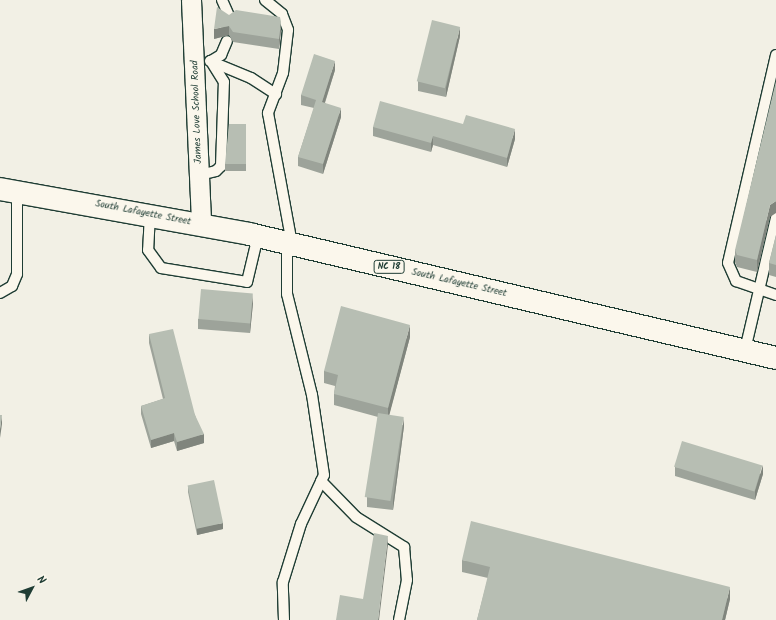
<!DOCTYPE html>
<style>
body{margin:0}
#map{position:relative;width:776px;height:620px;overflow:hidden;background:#f2f0e5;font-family:Kalam,sans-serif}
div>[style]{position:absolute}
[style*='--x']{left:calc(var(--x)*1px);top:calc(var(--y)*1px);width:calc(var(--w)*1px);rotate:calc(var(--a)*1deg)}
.roads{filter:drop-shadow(1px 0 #1f3d34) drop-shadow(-1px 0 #1f3d34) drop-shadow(0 1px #1f3d34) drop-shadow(0 -1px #1f3d34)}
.service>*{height:10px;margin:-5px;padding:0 5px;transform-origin:5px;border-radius:5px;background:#fbf7ec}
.minor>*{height:19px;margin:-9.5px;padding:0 9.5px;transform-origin:9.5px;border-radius:9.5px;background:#fbf7ec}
.primary>*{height:22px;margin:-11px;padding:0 11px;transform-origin:11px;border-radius:11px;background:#fbf7ec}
.wall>*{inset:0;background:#9da39a}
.shaded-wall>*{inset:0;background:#80857d}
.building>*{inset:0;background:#b7beb3;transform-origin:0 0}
span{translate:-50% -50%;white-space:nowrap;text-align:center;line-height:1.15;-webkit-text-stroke:3px #fbf7ec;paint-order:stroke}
.shield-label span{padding:1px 3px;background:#fbf7ec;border:1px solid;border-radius:3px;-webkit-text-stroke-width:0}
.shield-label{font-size:9px;color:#1f3d34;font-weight:700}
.street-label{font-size:10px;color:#1f3d34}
.north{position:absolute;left:12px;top:568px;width:40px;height:40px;-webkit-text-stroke:3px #fbf7ec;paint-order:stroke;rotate:49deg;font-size:11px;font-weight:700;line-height:16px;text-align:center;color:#1f3d34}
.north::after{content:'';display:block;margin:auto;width:14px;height:18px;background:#1f3d34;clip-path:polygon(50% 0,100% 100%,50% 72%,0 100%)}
</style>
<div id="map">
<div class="roads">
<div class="service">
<i style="--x:222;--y:0;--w:20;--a:66"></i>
<i style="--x:265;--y:0;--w:22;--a:39"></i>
<i style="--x:282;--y:14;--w:17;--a:69"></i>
<i style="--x:288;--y:30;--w:43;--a:96.6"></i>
<i style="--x:283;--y:73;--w:43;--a:110.6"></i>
<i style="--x:268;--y:113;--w:133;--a:79.6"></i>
<i style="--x:776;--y:55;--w:213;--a:103"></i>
<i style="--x:728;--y:263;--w:20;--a:66"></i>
<i style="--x:736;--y:281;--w:42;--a:19.3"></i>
<i style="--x:210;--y:61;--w:44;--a:22.5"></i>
<i style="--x:251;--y:78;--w:30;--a:33"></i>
<i style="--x:211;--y:61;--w:12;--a:-31"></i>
<i style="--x:221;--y:55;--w:15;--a:-67"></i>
<i style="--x:200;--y:175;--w:16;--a:-14"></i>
<i style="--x:216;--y:171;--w:7;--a:-45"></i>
<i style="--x:221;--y:166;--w:84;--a:-88"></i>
<i style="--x:224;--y:82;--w:25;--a:-122"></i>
<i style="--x:150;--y:214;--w:36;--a:93"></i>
<i style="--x:148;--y:250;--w:22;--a:54"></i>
<i style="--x:161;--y:268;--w:87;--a:9.2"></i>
<i style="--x:247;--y:282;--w:47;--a:-76.6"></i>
<i style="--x:0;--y:293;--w:14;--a:-30"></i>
<i style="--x:12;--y:286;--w:13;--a:-67"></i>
<i style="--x:17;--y:274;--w:83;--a:-90"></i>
<i style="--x:745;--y:350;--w:136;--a:-76.8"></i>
<i style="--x:321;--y:481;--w:50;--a:45.8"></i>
<i style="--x:356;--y:517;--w:57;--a:32"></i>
<i style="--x:404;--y:547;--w:33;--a:85"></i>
<i style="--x:407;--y:580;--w:41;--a:101.3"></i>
<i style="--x:284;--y:620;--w:38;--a:-92"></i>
<i style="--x:283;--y:582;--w:61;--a:-72.8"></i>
<i style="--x:301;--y:524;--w:54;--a:-64.9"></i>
<i style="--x:324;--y:475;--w:81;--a:-98.5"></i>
<i style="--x:312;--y:395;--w:104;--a:-103.9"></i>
<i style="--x:287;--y:294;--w:51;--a:-90"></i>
</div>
<div class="minor">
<i style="--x:191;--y:0;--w:224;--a:87.4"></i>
</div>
<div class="primary">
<i style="--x:0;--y:189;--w:253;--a:10.2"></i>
<i style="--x:249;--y:234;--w:541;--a:13.24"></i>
</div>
</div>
<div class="wall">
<i style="clip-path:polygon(229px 15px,281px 31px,279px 49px,233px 42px,229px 35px,214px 39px)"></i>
<i style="clip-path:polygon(460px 36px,446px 97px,418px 91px,418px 81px)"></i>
<i style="clip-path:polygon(335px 70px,325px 103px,341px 117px,323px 174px,298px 166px,298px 157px,314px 108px,301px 105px,301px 95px)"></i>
<i style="clip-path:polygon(246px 124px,246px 171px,225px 171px,225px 164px)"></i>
<i style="clip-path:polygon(463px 124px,515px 139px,507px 167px,433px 145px,431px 152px,373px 136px,373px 127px)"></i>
<i style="clip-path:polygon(770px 217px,757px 272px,737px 267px,735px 262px,735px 250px)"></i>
<i style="clip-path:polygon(776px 235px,776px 277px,769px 275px,769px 263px)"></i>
<i style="clip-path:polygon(253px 303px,250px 333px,198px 329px,198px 319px)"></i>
<i style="clip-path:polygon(149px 334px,195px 415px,204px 443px,177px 451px,174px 441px,151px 448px,141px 414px,141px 406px,163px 399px,149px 343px)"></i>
<i style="clip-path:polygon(410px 337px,389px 415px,404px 426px,393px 510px,367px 507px,367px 497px,378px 417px,334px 405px,334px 394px,335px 386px,324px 383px,324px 371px)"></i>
<i style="clip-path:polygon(675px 467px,763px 474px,755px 500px,675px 476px)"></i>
<i style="clip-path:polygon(188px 486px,223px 529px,197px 535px,188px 492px)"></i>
<i style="clip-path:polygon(462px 560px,730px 599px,725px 620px,477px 620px,488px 578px,462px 572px)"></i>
</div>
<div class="shaded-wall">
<i style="clip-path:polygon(281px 22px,281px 31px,279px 49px,279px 39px)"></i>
<i style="clip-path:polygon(229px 26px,229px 35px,214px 39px,214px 29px)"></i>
<i style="clip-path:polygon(460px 27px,460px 36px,446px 97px,446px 88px)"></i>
<i style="clip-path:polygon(335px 61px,335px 70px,322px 111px,322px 102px)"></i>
<i style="clip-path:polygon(341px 108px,341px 117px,323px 174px,323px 164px)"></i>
<i style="clip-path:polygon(515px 129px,515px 139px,507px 167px,507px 158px)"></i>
<i style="clip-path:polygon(433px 136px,433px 145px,431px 152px,431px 143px)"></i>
<i style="clip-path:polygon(776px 201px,776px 213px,770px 217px,757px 272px,757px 260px,770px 205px)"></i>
<i style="clip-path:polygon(253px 294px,253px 303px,250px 333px,250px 324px)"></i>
<i style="clip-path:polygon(410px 325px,410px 337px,388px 420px,388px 408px)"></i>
<i style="clip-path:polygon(2px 415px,2px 424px,0 438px,0 429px)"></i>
<i style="clip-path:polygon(404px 417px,404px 426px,393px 510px,393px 501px)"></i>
<i style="clip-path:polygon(174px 433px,174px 441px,151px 448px,151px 440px)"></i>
<i style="clip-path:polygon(204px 434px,204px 443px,177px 451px,177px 442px)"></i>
<i style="clip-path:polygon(763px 465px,763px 474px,755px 500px,755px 491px)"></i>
<i style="clip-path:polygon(223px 523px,223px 529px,197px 535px,197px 528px)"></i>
<i style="clip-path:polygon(388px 536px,388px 545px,379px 620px,378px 620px)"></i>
<i style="clip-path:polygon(730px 587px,730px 599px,725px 620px,722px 620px)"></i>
</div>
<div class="building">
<i style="clip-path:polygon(217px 7px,229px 15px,236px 10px,280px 17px,281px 22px,279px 39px,233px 32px,229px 26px,214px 29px)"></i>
<i style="left:432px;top:20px;width:29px;height:63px;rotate:14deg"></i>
<i style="clip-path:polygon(314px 54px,335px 61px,322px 102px,341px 108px,323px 164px,298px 157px,316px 100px,301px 95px)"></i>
<i style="clip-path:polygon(776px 81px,776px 201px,770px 205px,757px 260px,737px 255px,735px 250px)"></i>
<i style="clip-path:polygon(380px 101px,463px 124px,466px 115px,515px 129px,507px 158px,433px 136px,431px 143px,373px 127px)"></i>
<i style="clip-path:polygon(229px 124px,246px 124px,246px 164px,225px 164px)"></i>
<i style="clip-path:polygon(776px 235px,776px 265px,769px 263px)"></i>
<i style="left:201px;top:289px;width:52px;height:30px;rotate:5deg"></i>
<i style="clip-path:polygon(341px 306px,410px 325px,388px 408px,334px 394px,338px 375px,324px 371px)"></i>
<i style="clip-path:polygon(173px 329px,195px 415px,204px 434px,177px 442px,174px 433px,151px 440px,141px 406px,165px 398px,149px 334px)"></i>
<i style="left:378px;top:413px;width:26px;height:85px;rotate:9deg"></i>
<i style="clip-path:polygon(0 415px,2px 415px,0 429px)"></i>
<i style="left:682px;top:441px;width:84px;height:27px;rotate:17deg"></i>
<i style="left:214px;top:480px;width:44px;height:27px;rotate:78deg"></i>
<i style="clip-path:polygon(471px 521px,730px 587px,722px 620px,477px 620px,490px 567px,462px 560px)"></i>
<i style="clip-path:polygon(374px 533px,388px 536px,378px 620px,336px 620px,340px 595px,363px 599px)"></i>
</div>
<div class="shield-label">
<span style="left:389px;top:267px">NC 18</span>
</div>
<div class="street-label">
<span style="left:197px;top:112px;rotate:-92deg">James Love School Road</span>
<span style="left:143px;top:213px;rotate:11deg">South Lafayette Street</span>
<span style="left:459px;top:283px;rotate:13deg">South Lafayette Street</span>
</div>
<div class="north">N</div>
</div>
